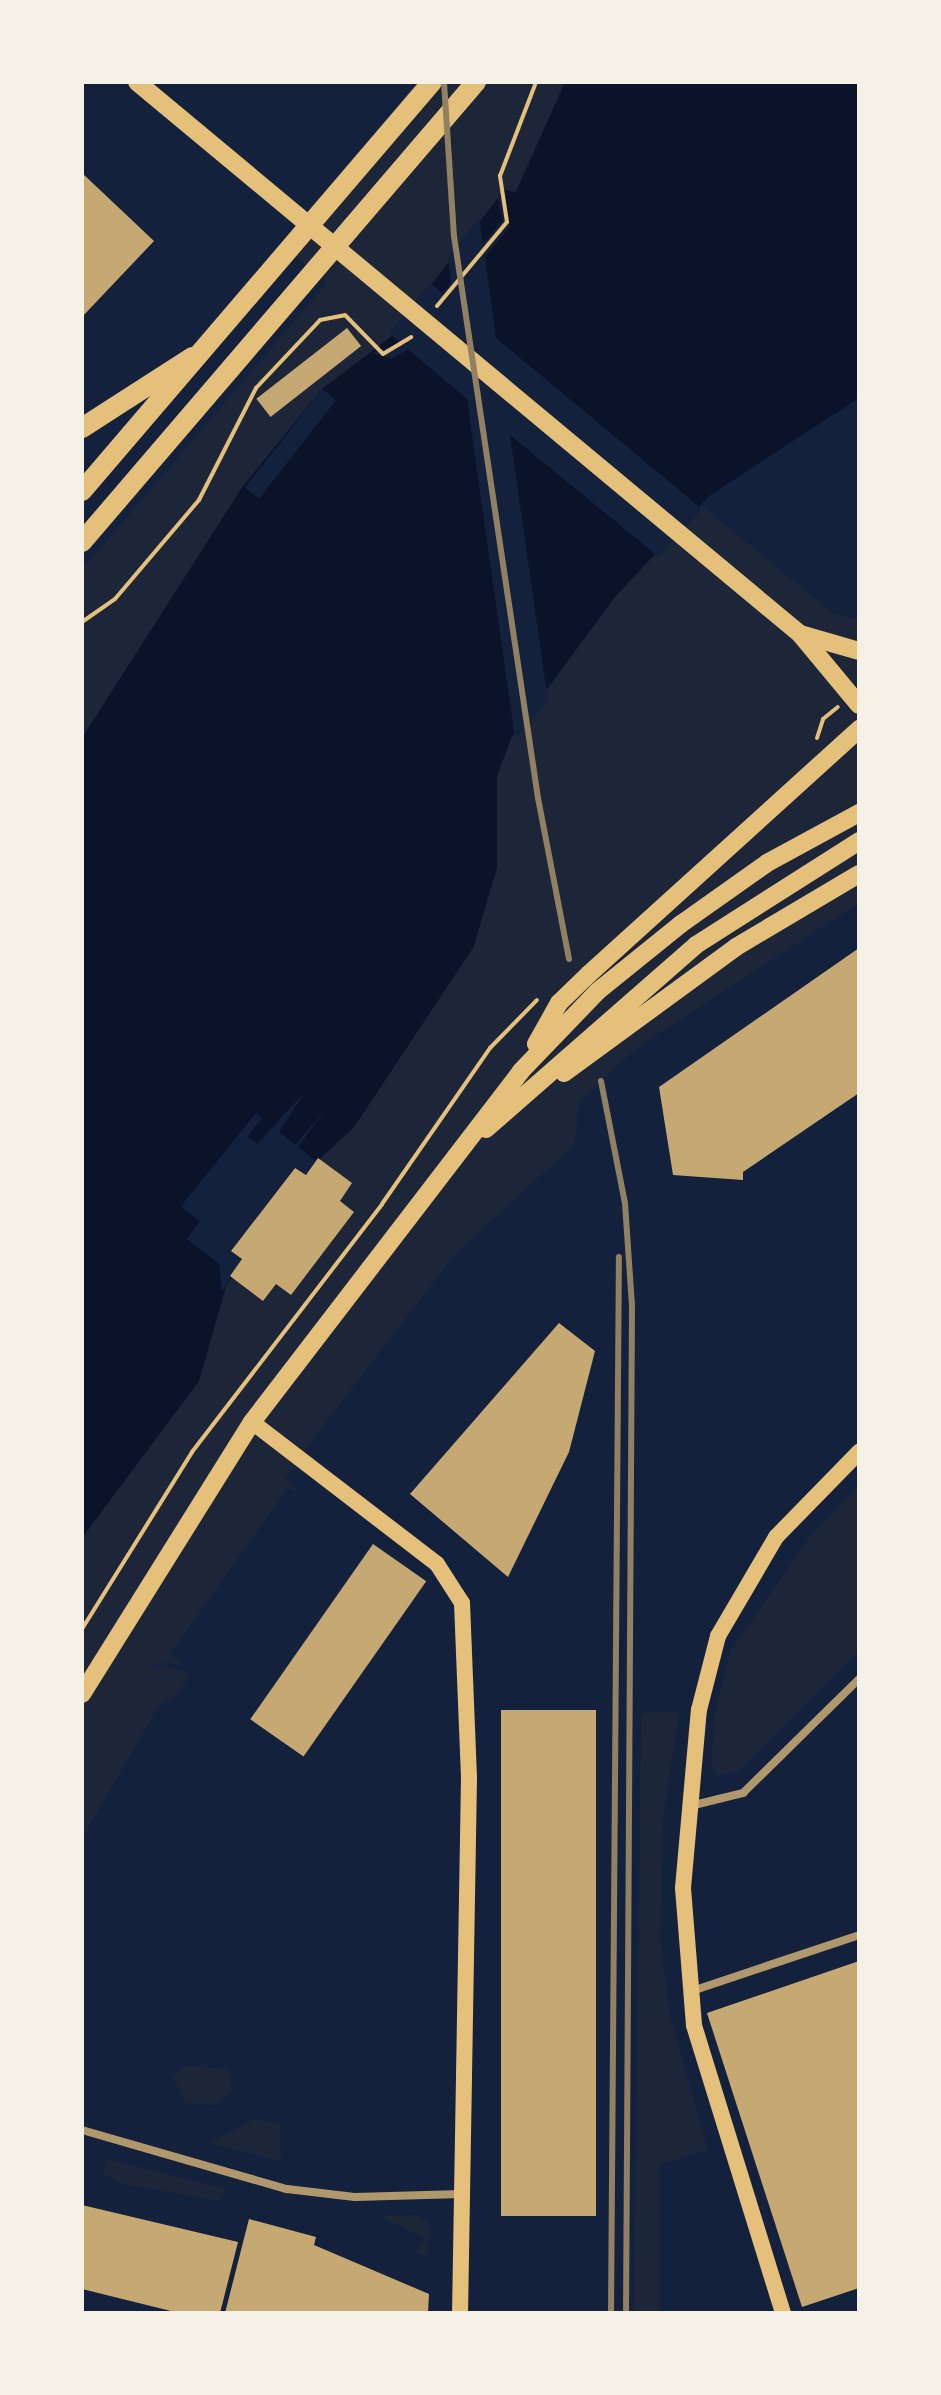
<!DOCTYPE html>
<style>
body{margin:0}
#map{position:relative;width:941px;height:2395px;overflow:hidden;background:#14213d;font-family:"PT Sans Narrow",sans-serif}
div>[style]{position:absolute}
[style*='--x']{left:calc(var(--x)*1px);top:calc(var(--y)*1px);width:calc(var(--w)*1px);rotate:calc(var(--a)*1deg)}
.green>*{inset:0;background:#1d2539}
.water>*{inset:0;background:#0b132b}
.pier>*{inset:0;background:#14213d;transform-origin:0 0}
.building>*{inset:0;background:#c6a872;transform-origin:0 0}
.path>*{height:4px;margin:-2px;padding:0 2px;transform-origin:2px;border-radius:2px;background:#e5c07b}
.minor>*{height:8px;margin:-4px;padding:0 4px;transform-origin:4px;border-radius:4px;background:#b1986c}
.secondary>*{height:16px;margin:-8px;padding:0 8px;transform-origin:8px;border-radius:8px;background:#e5c07b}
.trunk>*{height:18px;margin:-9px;padding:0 9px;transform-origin:9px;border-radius:9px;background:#e5c07b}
.motorway>*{height:20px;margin:-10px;padding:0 10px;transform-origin:10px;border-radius:10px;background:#e5c07b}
.rail>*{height:6px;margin:-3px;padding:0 3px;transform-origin:3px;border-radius:3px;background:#918062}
span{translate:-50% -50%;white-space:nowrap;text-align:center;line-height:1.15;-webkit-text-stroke:8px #f6f1e7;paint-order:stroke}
.frame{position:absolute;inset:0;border:84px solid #f6f1e7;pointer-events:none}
</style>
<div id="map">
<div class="green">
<i style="clip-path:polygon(417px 82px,565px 82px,515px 192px,498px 200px,392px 336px,322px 389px,243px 486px,82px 738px,82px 570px,327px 283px,281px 244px)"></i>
<i style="clip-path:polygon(701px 505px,834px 614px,859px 620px,859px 903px,638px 1047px,579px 1102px,575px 1144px,456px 1253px,319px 1431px,285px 1479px,303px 1494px,288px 1488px,170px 1654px,183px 1665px,164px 1663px,147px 1666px,183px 1669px,189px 1677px,175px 1697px,160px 1704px,82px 1838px,82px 1538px,199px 1381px,226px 1286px,322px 1157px,354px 1127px,473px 948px,497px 868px,497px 776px,510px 738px,615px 597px)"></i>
<i style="clip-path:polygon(859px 1485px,859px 1650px,739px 1771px,718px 1776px,711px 1765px,714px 1719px,730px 1652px,809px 1538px)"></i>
<i style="clip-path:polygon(679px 1712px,663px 1818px,660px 1940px,670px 2016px,708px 2150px,660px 2164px,660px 2313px,634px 2313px,641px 1713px)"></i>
<i style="clip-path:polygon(185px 2066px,230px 2069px,232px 2091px,215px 2105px,186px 2103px,173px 2078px)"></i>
<i style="clip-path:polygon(255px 2119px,280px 2124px,281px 2162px,208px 2143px)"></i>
<i style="clip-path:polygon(108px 2159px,224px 2188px,226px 2192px,220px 2201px,123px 2184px,102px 2173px)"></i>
<i style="clip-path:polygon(417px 2215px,431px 2225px,427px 2255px,415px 2253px,427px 2239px,379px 2216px)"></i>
</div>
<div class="water">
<i style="clip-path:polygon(565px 82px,859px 82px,859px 398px,709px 496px,615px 597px,511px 738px,497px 776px,497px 868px,473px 948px,354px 1127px,322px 1157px,226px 1286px,199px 1381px,82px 1538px,82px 738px,243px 486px,322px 389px,392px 336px,504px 190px,516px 192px)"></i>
</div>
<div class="pier">
<i style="clip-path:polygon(504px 190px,510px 226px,485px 257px,496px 338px,702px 509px,659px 557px,510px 435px,548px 701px,515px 739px,467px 399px,408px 349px,392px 359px,372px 353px,400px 343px,389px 333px,430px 283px,442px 293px,451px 283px,448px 258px,479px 218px,483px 244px,503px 220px,498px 200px)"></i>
<i style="left:322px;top:389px;width:18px;height:125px;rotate:38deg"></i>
<i style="clip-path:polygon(305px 1092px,279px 1132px,295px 1145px,326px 1109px,298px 1147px,316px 1161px,306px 1175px,294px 1168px,232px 1250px,242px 1259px,222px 1292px,219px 1264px,187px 1239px,200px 1221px,181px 1206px,256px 1113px,262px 1118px,247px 1137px,257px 1144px)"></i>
</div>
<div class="building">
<i style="clip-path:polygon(82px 173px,154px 241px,82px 317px)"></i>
<i style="left:347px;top:328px;width:23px;height:115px;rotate:52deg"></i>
<i style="clip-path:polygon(859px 948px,859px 1093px,743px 1172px,743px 1180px,673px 1175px,659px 1087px)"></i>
<i style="clip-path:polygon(318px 1158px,352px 1183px,340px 1201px,354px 1212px,291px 1295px,276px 1284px,263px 1301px,230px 1276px,242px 1259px,231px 1251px,295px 1168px,306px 1175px)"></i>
<i style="clip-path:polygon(559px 1323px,595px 1351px,569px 1452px,508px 1577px,410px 1494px)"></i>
<i style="left:373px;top:1544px;width:65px;height:214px;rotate:35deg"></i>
<i style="left:501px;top:1710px;width:95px;height:506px"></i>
<i style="clip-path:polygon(859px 1961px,859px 2288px,802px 2307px,707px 2013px)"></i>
<i style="clip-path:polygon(82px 2205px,238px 2242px,220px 2313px,179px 2313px,82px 2289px)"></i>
<i style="clip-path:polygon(249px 2219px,316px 2237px,314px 2245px,429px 2294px,428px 2313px,225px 2313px)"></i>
</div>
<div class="path">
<i style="--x:437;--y:306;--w:109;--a:-50.2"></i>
<i style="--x:507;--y:222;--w:47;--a:-98.7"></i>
<i style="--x:500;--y:176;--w:101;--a:-69"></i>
<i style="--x:82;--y:622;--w:40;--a:-34.9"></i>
<i style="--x:115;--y:599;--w:130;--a:-49.7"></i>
<i style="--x:199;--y:500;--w:126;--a:-63"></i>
<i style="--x:256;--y:388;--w:93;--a:-46.7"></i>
<i style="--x:320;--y:320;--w:25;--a:-11"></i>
<i style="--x:345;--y:315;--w:54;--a:45.7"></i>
<i style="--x:383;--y:354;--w:33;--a:-31"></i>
<i style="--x:817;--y:738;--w:20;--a:-72"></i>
<i style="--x:823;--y:719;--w:19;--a:-39"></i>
<i style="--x:82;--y:1629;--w:208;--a:-58.1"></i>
<i style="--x:192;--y:1452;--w:312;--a:-52.5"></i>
<i style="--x:382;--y:1204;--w:190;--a:-55.3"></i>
<i style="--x:490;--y:1048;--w:67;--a:-45.6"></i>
</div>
<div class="minor">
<i style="--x:690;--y:1806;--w:55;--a:-13.8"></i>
<i style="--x:743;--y:1793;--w:163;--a:-44.5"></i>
<i style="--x:689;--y:1992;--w:179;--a:-18.5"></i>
<i style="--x:82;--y:2130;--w:213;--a:16.1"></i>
<i style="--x:287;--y:2189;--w:68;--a:6.7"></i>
<i style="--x:355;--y:2197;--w:106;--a:-1.6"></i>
</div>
<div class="secondary">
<i style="--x:252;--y:1422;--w:233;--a:37.5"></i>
<i style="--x:437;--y:1564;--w:46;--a:57.3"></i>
<i style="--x:462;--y:1603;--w:175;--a:87.7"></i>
<i style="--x:469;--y:1778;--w:535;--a:90.96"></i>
<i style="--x:783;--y:2313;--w:301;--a:-107.2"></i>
<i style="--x:694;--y:2025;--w:137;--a:-94.6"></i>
<i style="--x:683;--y:1888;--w:179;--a:-84.9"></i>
<i style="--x:699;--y:1710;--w:76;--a:-75.6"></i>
<i style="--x:718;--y:1636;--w:115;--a:-59.6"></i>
<i style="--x:776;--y:1537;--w:119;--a:-45.7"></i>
</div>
<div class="trunk">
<i style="--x:137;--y:82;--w:863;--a:39.78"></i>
<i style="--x:800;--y:634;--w:92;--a:50.3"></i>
<i style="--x:800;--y:634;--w:61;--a:16.1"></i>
<i style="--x:536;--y:1044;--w:47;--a:-60.7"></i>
<i style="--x:559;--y:1003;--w:42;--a:-44"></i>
<i style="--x:589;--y:974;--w:365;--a:-42.2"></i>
<i style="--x:564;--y:1073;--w:213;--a:-36.2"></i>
<i style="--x:736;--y:947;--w:143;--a:-30.7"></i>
<i style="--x:486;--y:1129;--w:279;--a:-41.2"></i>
<i style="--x:696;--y:945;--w:193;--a:-32.5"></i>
<i style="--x:82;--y:1694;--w:321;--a:-58"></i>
<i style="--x:252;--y:1422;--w:442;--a:-52.5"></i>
<i style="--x:521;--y:1071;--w:111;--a:-46.1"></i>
<i style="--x:598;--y:991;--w:107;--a:-38.9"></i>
<i style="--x:681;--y:924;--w:105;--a:-35.3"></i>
<i style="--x:767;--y:863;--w:105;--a:-28.5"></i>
</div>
<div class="motorway">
<i style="--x:82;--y:428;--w:131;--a:-32.8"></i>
<i style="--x:82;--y:491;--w:538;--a:-49.44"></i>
<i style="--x:82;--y:542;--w:606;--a:-49.42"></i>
</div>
<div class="rail">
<i style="--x:444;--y:82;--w:154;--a:86.3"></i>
<i style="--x:454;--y:236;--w:568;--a:81.5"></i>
<i style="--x:538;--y:798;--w:164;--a:79.1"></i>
<i style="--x:601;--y:1081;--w:124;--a:78.9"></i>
<i style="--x:625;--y:1203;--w:103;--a:86.1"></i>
<i style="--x:632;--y:1306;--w:1007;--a:90.34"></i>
<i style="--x:611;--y:2313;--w:1056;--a:-89.57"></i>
</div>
<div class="frame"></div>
</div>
